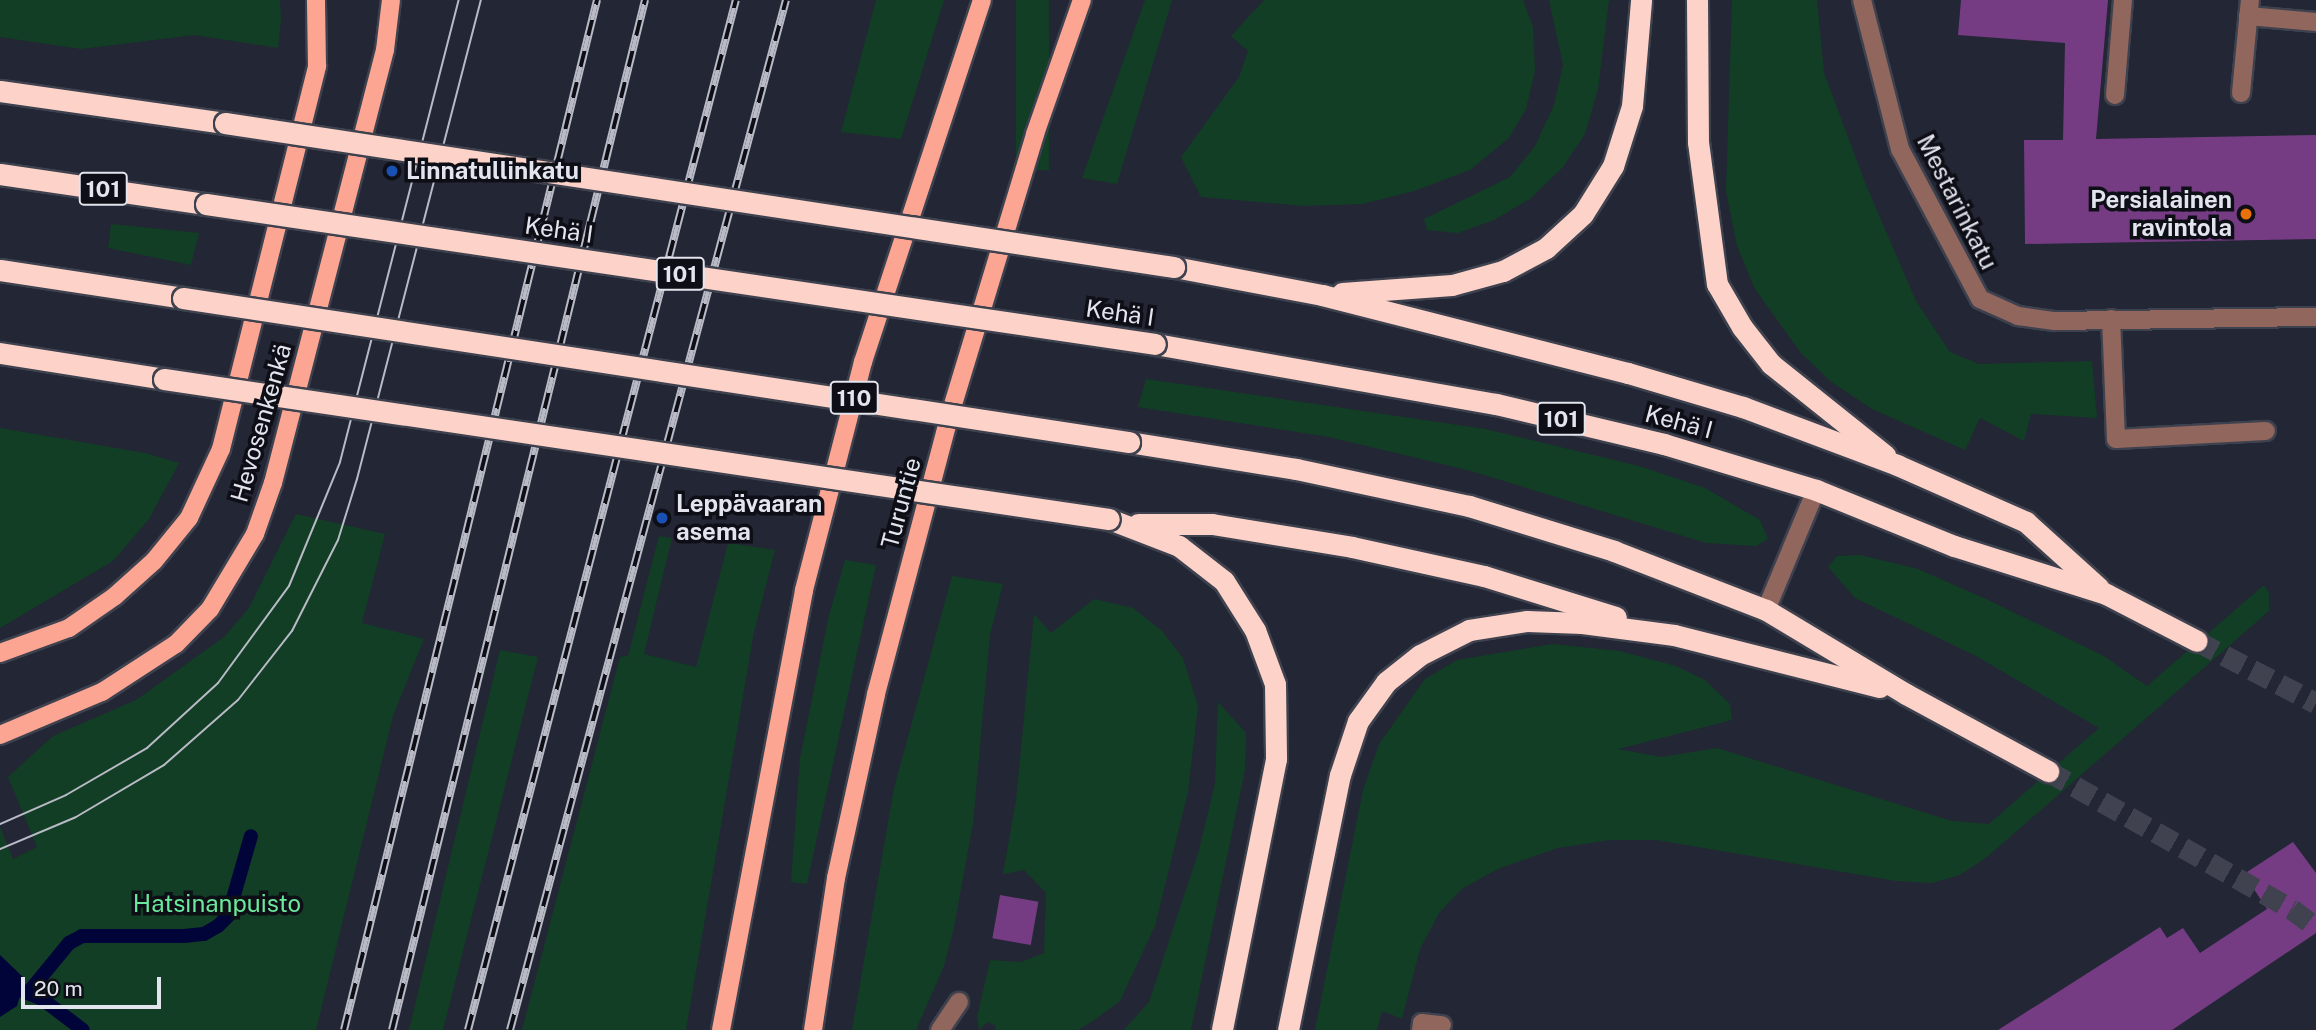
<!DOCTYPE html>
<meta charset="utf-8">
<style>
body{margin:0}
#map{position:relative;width:2316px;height:1030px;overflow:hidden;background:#232634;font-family:"Public Sans",sans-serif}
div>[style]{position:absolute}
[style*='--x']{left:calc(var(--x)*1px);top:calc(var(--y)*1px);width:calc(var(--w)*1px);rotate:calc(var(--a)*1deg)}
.green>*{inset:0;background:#123e25;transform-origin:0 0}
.water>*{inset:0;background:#000439}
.stream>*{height:14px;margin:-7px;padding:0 7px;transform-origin:7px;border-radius:7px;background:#000439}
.building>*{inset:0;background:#753c84;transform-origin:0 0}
.highway-tunnel>*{height:21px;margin-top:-10.5px;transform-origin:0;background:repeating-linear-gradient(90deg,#404250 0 21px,transparent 0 31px)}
.roads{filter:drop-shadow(2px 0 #3e414e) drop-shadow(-2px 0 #3e414e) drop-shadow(0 2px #3e414e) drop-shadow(0 -2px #3e414e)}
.minor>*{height:18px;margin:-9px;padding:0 9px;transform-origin:9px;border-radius:9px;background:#91665d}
.major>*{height:18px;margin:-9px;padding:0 9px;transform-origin:9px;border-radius:9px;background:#fca592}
.highway>*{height:21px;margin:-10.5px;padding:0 10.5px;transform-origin:10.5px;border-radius:10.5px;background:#fdd2c8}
.tram>*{height:2px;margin:-1px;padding:0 1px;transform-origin:1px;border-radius:1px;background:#b8bac5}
.rail>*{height:8px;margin-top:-4px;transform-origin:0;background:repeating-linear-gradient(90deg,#0e0f16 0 16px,#b8bac5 0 32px);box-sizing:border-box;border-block:2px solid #b8bac5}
.bridges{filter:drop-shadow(2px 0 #3e414e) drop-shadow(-2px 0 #3e414e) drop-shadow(0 2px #3e414e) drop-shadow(0 -2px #3e414e)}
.highway-bridge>*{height:21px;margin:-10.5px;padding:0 10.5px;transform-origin:10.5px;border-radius:10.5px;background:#fdd2c8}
.dots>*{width:19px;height:19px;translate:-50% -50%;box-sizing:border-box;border:4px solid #0e0f16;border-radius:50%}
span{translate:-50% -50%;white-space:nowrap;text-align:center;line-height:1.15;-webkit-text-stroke:7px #0e0f16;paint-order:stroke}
.shield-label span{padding:2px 5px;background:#0e0f16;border:2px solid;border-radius:5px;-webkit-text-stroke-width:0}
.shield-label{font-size:23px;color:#e2e4ee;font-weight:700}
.poi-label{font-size:24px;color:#e2e4ee;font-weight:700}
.left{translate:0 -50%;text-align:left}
.right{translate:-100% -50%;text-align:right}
.street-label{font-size:24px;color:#e2e4ee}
.park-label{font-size:24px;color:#6ae99c}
.scale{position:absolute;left:21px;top:977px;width:140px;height:32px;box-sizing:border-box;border:4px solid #e2e4ee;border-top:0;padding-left:9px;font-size:21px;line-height:24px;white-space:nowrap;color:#e2e4ee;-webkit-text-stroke:5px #0e0f16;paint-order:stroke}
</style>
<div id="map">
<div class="green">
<i style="clip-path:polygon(0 0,280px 0,281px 19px,278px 48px,194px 35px,81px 49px,0 37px)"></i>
<i style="clip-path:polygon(876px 0,944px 0,901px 139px,841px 132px)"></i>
<i style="left:1016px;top:0;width:33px;height:170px"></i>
<i style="clip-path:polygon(1145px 0,1172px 0,1117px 184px,1082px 178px)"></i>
<i style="clip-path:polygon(1264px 0,1523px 0,1533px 27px,1535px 71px,1526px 109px,1509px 138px,1470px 170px,1414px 191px,1362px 204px,1304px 206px,1201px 197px,1181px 157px,1239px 77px,1248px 51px,1231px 36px)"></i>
<i style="clip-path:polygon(1549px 0,1609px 0,1598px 89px,1585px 134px,1563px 167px,1530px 199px,1494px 220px,1458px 233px,1427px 230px,1424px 219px,1510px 177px,1535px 146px,1554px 105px,1563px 65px)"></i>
<i style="clip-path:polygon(1732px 0,1817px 0,1824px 73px,1866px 185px,1916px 301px,1950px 352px,1979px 364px,2092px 361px,2097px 418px,2031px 414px,2024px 441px,1980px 418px,1965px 450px,1872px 409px,1830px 381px,1801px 353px,1755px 289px,1737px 246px,1726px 191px)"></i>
<i style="clip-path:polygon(111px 224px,199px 233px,191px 265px,108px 248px)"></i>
<i style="clip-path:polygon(1146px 379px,1485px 429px,1639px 466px,1705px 488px,1760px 520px,1768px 539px,1756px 546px,1706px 543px,1471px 471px,1329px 437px,1138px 407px)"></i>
<i style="clip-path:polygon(0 428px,145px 453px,179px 463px,149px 519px,113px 561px,0 628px)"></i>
<i style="clip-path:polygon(296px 514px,385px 534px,362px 623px,424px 639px,393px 716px,316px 1030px,0 1030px,0 827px,13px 859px,37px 847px,8px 777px,53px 736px,136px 700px,224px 637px,249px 608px)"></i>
<i style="clip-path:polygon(659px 536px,672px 538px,644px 654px,696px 667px,728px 543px,775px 550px,754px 632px,686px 1030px,522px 1030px,620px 657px,628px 656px)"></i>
<i style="clip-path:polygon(1860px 555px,1918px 569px,1986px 599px,2102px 655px,2147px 686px,2264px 585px,2269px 593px,2269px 611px,1987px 857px,1960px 875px,1932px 883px,1896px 881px,1657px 840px,1610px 840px,1558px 848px,1500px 868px,1463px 888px,1439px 913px,1420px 949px,1402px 1019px,1382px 1011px,1377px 1030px,1315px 1030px,1363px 790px,1379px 744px,1425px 679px,1457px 660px,1553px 644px,1619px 651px,1676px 666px,1705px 680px,1730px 704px,1732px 720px,1618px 749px,1661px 757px,1717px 748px,1952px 821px,1989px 824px,2099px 728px,1976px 656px,1855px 598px,1828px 567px,1837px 556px)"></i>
<i style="clip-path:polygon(845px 560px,876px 565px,807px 884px,791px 882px,800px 758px,829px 615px)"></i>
<i style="clip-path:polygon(952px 576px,1003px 584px,990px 635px,973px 824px,953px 932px,944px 966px,916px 1030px,852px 1030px,894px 788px)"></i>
<i style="clip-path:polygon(1094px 599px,1133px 608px,1162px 631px,1183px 658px,1198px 706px,1188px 792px,1155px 926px,1120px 1001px,1093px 1021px,1078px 1030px,995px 1030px,996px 1026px,988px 1022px,979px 1030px,977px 1017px,990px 960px,1021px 962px,1044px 953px,1046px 893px,1024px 870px,1003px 874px,1016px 800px,1034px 614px,1051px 633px)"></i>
<i style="clip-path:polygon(500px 650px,538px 657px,443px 1030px,409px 1030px)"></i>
<i style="clip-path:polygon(1218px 702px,1246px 733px,1245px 770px,1191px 1030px,1124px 1030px,1149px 1002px,1199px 850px,1215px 783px)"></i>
</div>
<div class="water">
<i style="clip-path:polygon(0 955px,25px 979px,17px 1006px,0 1017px)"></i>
</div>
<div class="stream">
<i style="--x:0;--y:982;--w:45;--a:22"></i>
<i style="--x:42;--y:999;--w:51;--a:37.1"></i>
<i style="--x:28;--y:993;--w:65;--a:-50.6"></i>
<i style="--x:69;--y:943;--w:15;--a:-28"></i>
<i style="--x:82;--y:936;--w:102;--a:0"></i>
<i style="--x:184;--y:936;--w:20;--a:-6"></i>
<i style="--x:204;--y:934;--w:16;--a:-30"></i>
<i style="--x:218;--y:926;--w:14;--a:-45"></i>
<i style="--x:228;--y:916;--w:83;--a:-74"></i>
</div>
<div class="building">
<i style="clip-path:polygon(1961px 0,2108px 0,2096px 139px,2316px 135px,2316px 239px,2025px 244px,2024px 140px,2063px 140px,2065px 43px,1958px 35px)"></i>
<i style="clip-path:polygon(2293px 842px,2316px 873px,2316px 933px,2172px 1030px,1998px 1030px,2160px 927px,2167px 938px,2183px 928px,2200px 953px,2267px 909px,2244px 874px)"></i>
<i style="left:1000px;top:895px;width:39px;height:44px;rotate:10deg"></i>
</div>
<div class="highway-tunnel">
<i style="--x:2197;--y:641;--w:134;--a:27.5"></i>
<i style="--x:2048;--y:771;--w:280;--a:29.5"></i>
<i style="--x:2292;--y:909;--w:30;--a:37"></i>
</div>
<div class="roads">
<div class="minor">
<i style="--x:1862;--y:0;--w:154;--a:75.7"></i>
<i style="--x:1900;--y:149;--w:170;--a:61.9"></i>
<i style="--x:1980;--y:299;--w:42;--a:24.1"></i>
<i style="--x:2018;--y:316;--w:37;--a:8"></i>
<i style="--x:2055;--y:321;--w:261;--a:-0.9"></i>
<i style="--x:2248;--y:16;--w:68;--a:5"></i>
<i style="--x:2241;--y:93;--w:93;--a:-84.5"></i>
<i style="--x:2115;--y:95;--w:95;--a:-85.2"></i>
<i style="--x:2111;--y:319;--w:120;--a:87.6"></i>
<i style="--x:2116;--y:439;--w:150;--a:-3.1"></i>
<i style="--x:1766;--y:610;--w:130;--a:-67.4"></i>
<i style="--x:940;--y:1030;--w:34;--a:-56"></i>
<i style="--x:1421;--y:1030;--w:7;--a:-82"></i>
<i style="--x:1422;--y:1023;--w:20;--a:6"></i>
</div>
<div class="major">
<i style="--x:0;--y:653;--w:73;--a:-19.9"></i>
<i style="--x:69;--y:628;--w:56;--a:-34.8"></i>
<i style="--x:115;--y:596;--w:52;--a:-41.9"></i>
<i style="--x:154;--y:561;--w:55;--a:-50.9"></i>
<i style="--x:189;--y:518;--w:76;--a:-65.1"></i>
<i style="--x:221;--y:449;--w:395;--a:-75.9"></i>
<i style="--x:317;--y:66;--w:66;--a:-90.9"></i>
<i style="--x:0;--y:735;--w:111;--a:-22.9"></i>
<i style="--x:102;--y:692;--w:88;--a:-33"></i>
<i style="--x:176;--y:644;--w:49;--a:-45.8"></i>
<i style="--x:210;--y:609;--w:87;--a:-59"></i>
<i style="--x:255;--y:534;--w:54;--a:-70.6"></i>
<i style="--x:273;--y:483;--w:447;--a:-75.5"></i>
<i style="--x:385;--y:50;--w:50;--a:-83.2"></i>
<i style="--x:721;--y:1030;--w:448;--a:-79.3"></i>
<i style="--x:804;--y:590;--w:236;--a:-75.5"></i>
<i style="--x:863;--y:362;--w:381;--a:-71.8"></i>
<i style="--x:813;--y:1030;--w:154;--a:-81.4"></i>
<i style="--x:836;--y:878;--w:188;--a:-77.7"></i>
<i style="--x:876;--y:694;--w:282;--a:-75.2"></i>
<i style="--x:948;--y:421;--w:300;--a:-73.1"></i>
<i style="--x:1035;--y:134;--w:142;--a:-70.7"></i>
</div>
<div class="highway">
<i style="--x:1697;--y:0;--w:142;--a:89.6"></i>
<i style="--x:1698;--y:142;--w:143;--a:82.4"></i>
<i style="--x:1717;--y:284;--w:50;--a:59.8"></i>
<i style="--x:1742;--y:327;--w:47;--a:51.9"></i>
<i style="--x:1771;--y:364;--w:146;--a:38.6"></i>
<i style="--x:0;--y:91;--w:227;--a:8.1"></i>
<i style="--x:0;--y:174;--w:208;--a:8.3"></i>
<i style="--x:1174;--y:267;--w:151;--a:10.7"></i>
<i style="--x:1322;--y:295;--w:316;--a:14.3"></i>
<i style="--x:1628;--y:373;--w:120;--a:16.5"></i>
<i style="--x:1743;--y:407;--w:165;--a:20.6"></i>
<i style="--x:1897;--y:465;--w:141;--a:23.8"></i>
<i style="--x:2026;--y:522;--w:98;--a:42.1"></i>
<i style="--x:0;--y:270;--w:185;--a:8.7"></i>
<i style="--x:1342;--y:293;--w:110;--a:-4.2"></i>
<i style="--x:1452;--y:285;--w:53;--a:-15.4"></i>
<i style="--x:1503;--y:271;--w:49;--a:-28.1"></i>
<i style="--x:1546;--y:248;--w:50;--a:-42.6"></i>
<i style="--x:1583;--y:214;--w:57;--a:-58"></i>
<i style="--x:1613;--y:166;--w:63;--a:-72.4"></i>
<i style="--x:1632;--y:106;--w:106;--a:-85.1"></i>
<i style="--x:1155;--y:344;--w:346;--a:10"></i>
<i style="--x:1496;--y:404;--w:173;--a:13.4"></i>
<i style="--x:1664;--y:444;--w:159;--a:16.8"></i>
<i style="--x:1816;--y:490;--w:149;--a:22.1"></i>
<i style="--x:1954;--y:546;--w:159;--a:17.5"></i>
<i style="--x:2106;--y:594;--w:102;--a:27.3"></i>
<i style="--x:0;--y:353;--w:166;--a:9"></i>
<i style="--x:1129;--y:442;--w:169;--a:9.2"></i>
<i style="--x:1296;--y:469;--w:177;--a:12.1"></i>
<i style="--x:1469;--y:506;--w:152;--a:17.2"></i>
<i style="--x:1614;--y:551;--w:163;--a:21.2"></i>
<i style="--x:1766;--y:610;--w:163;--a:31"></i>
<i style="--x:1906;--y:694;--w:162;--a:28.5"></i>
<i style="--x:1109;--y:519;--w:75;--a:21.1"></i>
<i style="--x:1179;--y:546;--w:57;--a:37.9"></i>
<i style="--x:1224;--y:581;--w:58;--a:57.7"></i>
<i style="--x:1255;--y:630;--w:58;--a:69.7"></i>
<i style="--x:1275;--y:684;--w:75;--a:89.2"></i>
<i style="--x:1276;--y:759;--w:276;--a:101.3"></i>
<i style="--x:1138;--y:524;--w:74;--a:0"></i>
<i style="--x:1212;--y:524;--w:142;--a:9.3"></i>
<i style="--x:1352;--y:547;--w:135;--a:12.4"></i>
<i style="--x:1484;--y:576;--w:138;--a:17.3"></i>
<i style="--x:1288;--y:1030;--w:260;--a:-78.5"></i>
<i style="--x:1340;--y:775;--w:57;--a:-71.6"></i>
<i style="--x:1358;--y:721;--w:48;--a:-54.3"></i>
<i style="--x:1386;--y:682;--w:43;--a:-38.5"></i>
<i style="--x:1420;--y:655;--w:55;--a:-27"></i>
<i style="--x:1469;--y:630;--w:59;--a:-8.8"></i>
<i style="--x:1527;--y:621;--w:55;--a:2.1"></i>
<i style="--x:1582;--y:623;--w:93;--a:7.4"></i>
<i style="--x:1674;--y:635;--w:212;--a:14.2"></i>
</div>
</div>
<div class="tram">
<i style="--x:0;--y:824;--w:72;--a:-23.7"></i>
<i style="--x:66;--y:795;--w:94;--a:-30.1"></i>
<i style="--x:147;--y:748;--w:96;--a:-42.5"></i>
<i style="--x:218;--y:683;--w:120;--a:-53.8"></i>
<i style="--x:289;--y:586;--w:134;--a:-67.6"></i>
<i style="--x:340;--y:462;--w:477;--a:-75.6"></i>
<i style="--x:0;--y:849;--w:82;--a:-22.8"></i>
<i style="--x:76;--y:817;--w:102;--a:-30.6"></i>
<i style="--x:164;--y:765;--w:98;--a:-41.3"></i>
<i style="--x:238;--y:700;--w:88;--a:-52"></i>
<i style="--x:292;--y:631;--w:102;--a:-63.2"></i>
<i style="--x:338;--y:540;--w:64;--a:-72.7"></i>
<i style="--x:357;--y:479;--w:495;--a:-75.5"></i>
</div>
<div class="rail">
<i style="--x:344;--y:1030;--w:1061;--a:-76.2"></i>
<i style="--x:392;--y:1030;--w:1061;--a:-76.2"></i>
<i style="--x:468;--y:1030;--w:1064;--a:-75.42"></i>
<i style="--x:510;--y:1030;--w:1066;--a:-75"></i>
</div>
<div class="bridges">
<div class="highway-bridge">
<i style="--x:225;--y:123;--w:960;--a:8.63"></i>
<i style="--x:206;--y:204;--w:959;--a:8.39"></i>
<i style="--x:183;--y:298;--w:957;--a:8.66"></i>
<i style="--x:164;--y:379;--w:955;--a:8.43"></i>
</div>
</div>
<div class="dots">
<i style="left:392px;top:171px;background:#1a4fb4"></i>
<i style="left:2246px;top:214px;background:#e8710a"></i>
<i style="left:662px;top:518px;background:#1a4fb4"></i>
</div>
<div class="shield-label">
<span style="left:103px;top:189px">101</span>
<span style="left:680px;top:274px">101</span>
<span style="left:854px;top:398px">110</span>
<span style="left:1561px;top:419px">101</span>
</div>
<div class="poi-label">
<span class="left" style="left:406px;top:171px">Linnatullinkatu</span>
<span class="right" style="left:2232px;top:214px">Persialainen<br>ravintola</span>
<span class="left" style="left:676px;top:518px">Leppävaaran<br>asema</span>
</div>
<div class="street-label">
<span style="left:1957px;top:202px;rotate:63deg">Mestarinkatu</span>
<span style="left:559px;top:230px;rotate:8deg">Kehä I</span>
<span style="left:1120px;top:313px;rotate:8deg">Kehä I</span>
<span style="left:1679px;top:422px;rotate:15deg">Kehä I</span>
<span style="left:261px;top:423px;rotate:-74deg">Hevosenkenkä</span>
<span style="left:901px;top:503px;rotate:-75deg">Turuntie</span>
</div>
<div class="park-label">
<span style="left:217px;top:904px">Hatsinanpuisto</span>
</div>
<div class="scale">20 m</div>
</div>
